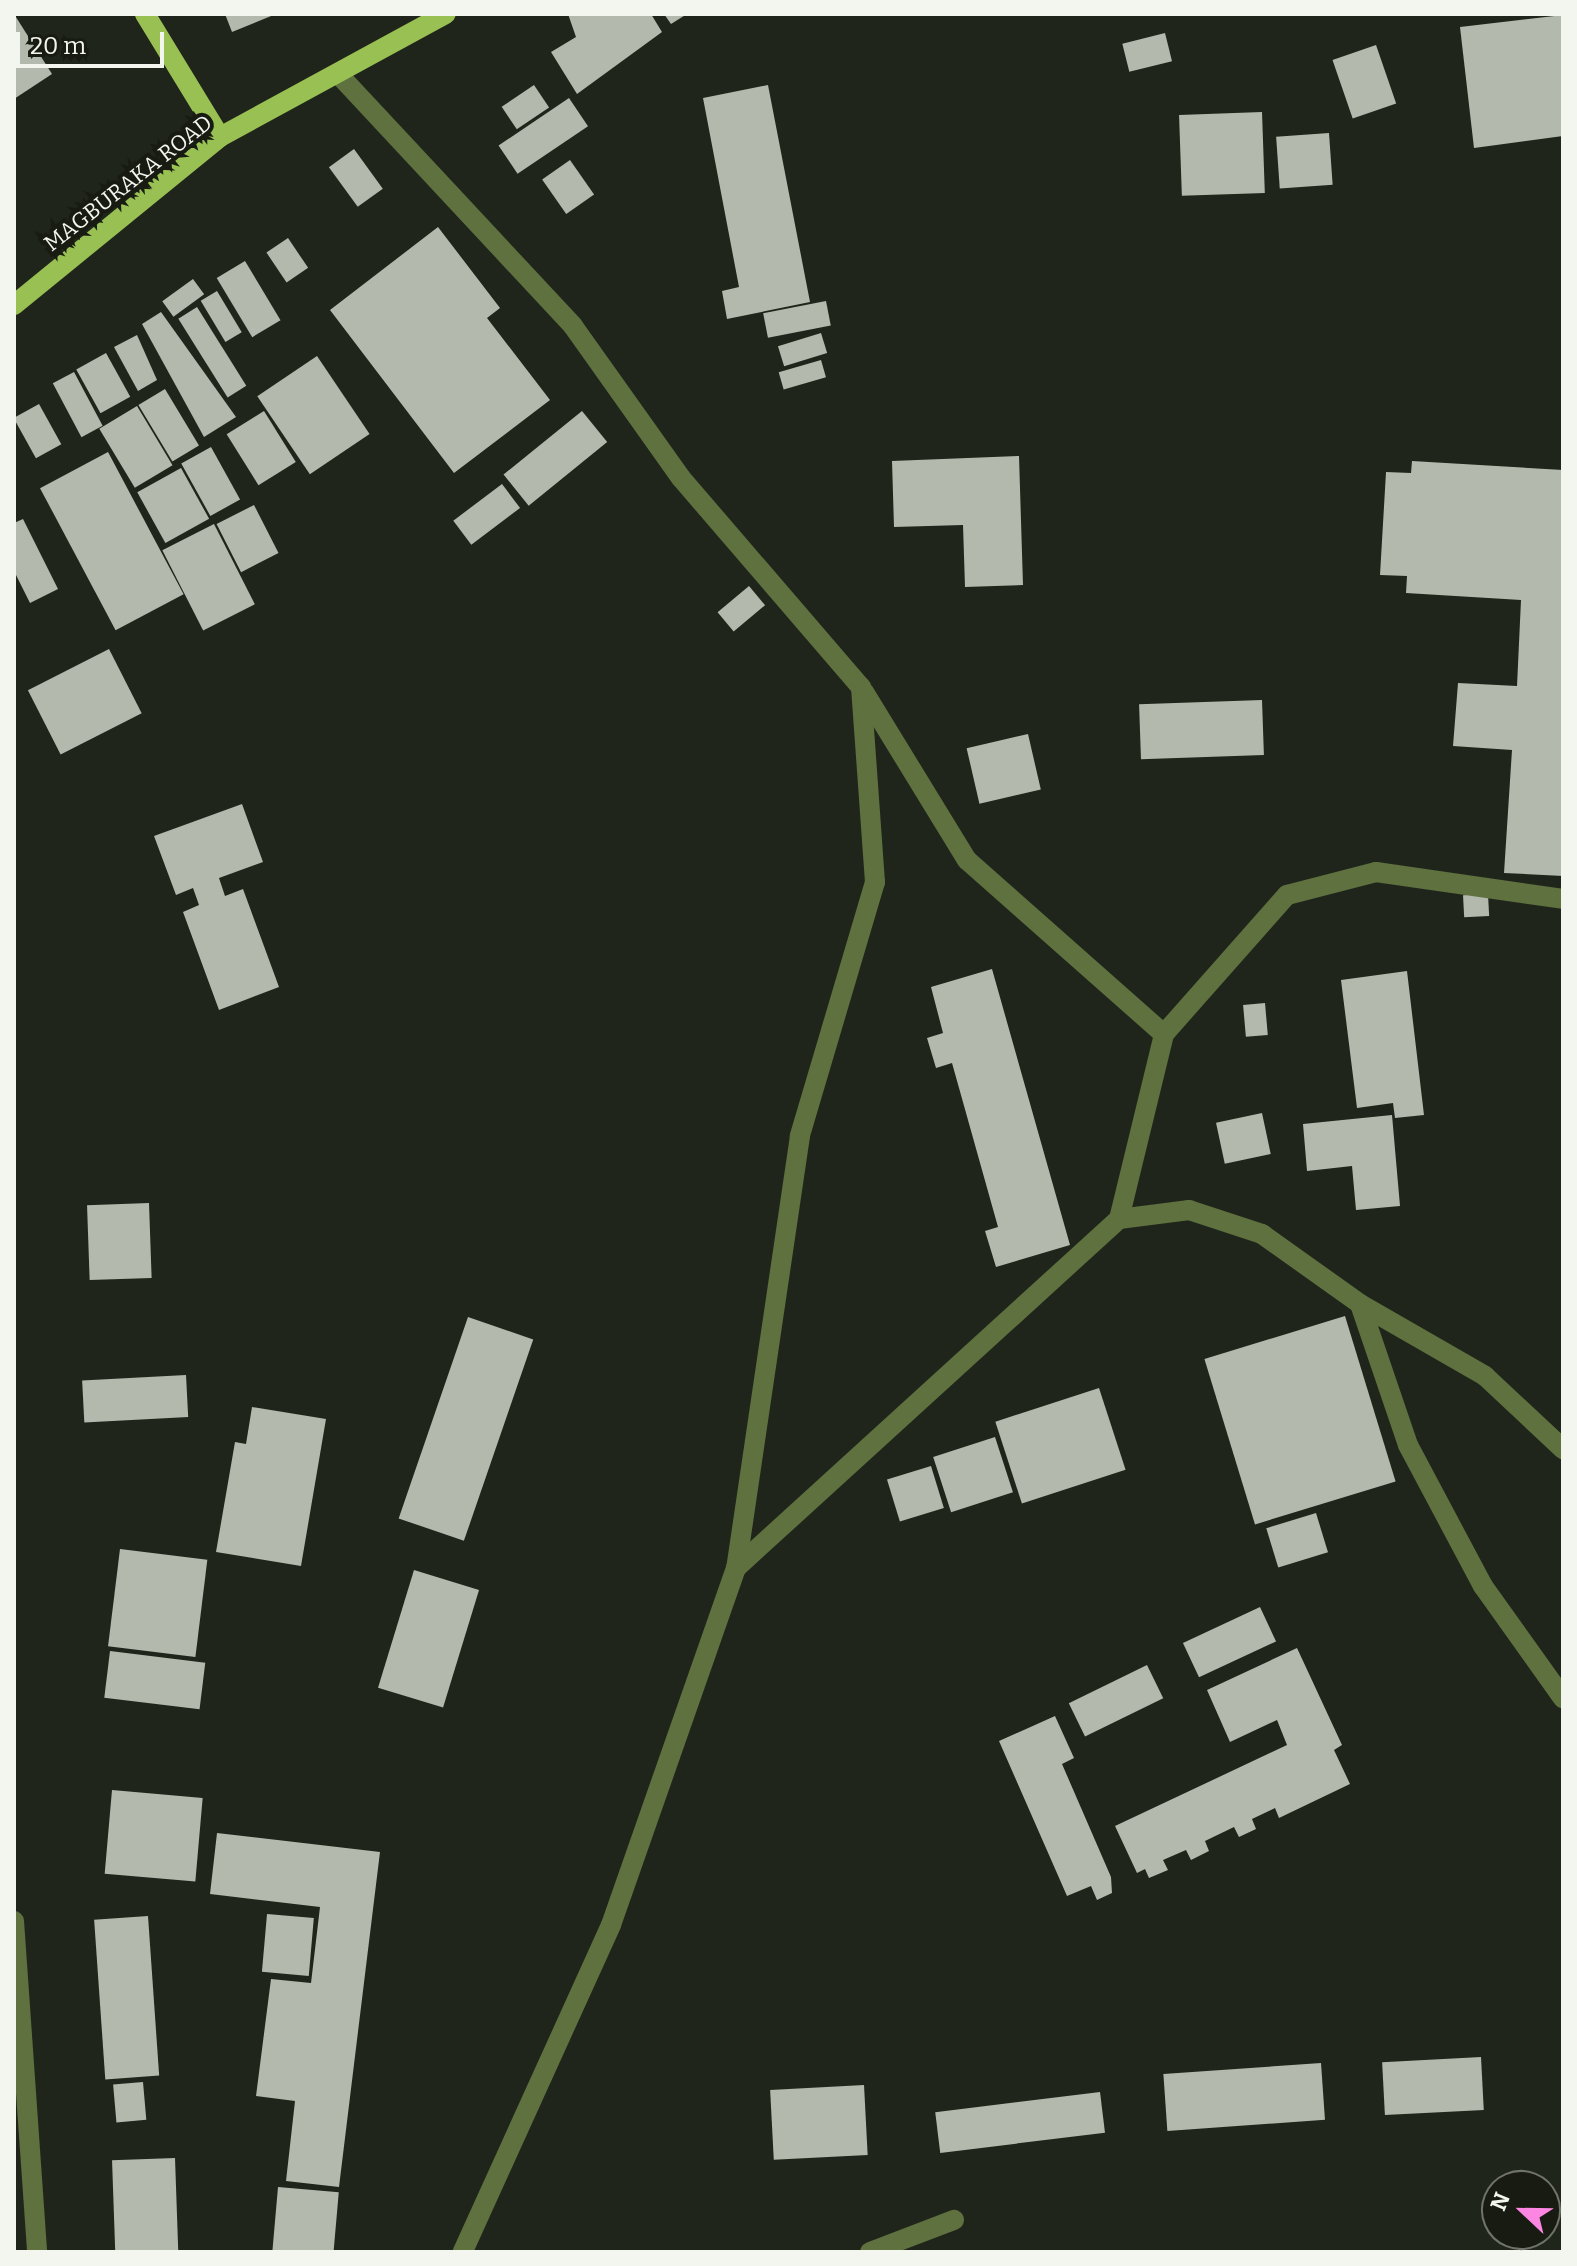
<!DOCTYPE html>
<style>
body{margin:0}
#map{position:relative;width:1577px;height:2266px;overflow:hidden;background:#20251b;font-family:Bitter,serif}
div>[style]{position:absolute}
[style*='--x']{left:calc(var(--x)*1px);top:calc(var(--y)*1px);width:calc(var(--w)*1px);rotate:calc(var(--a)*1deg)}
.building>*{inset:0;background:#b3b9ac;transform-origin:0 0}
.minor>*{height:20px;margin:-10px;padding:0 10px;transform-origin:10px;border-radius:10px;background:#5e713f}
.major>*{height:20px;margin:-10px;padding:0 10px;transform-origin:10px;border-radius:10px;background:#99c053}
span{translate:-50% -50%;white-space:nowrap;text-align:center;line-height:1.15;-webkit-text-stroke:8px #171b11;paint-order:stroke}
.street-label{font-size:22px;color:#f3f6ef}
.frame{position:absolute;inset:0;border:16px solid #f3f6ef;pointer-events:none}
.north{position:absolute;left:1481px;top:2170px;width:80px;height:80px;box-sizing:border-box;background:#171b11;border:2px solid #6f736a;border-radius:50%;rotate:292deg;font-size:22px;font-weight:700;line-height:32px;text-align:center;color:#f3f6ef}
.north::after{content:'';display:block;margin:auto;width:28px;height:36px;background:#fd86e2;clip-path:polygon(50% 0,100% 100%,50% 72%,0 100%)}
.scale{position:absolute;left:16px;top:32px;width:148px;height:36px;box-sizing:border-box;border:4px solid #f3f6ef;border-top:0;padding-left:10px;font-size:24px;line-height:28px;white-space:nowrap;color:#f3f6ef;-webkit-text-stroke:6px #171b11;paint-order:stroke}
</style>
<div id="map">
<div class="building">
<i style="clip-path:polygon(14px 14px,52px 74px,14px 99px)"></i>
<i style="clip-path:polygon(225px 14px,276px 14px,232px 32px)"></i>
<i style="clip-path:polygon(568px 14px,651px 14px,662px 32px,577px 94px,551px 52px,576px 37px)"></i>
<i style="clip-path:polygon(664px 14px,687px 14px,671px 24px)"></i>
<i style="clip-path:polygon(1563px 15px,1563px 136px,1474px 148px,1460px 27px)"></i>
<i style="left:1165px;top:33px;width:29px;height:44px;rotate:76deg"></i>
<i style="left:1376px;top:45px;width:62px;height:46px;rotate:71deg"></i>
<i style="left:534px;top:85px;width:27px;height:39px;rotate:56deg"></i>
<i style="clip-path:polygon(768px 85px,810px 302px,727px 319px,722px 291px,739px 287px,703px 98px)"></i>
<i style="left:569px;top:98px;width:34px;height:85px;rotate:56deg"></i>
<i style="left:1262px;top:112px;width:81px;height:83px;rotate:88deg"></i>
<i style="left:1329px;top:133px;width:52px;height:53px;rotate:86deg"></i>
<i style="left:354px;top:149px;width:49px;height:31px;rotate:54deg"></i>
<i style="left:570px;top:160px;width:42px;height:34px;rotate:55deg"></i>
<i style="clip-path:polygon(438px 227px,500px 308px,487px 318px,550px 400px,454px 473px,330px 310px)"></i>
<i style="left:288px;top:238px;width:36px;height:26px;rotate:56deg"></i>
<i style="left:245px;top:261px;width:69px;height:33px;rotate:59deg"></i>
<i style="left:193px;top:279px;width:19px;height:38px;rotate:54deg"></i>
<i style="left:217px;top:291px;width:48px;height:19px;rotate:59deg"></i>
<i style="left:826px;top:301px;width:25px;height:64px;rotate:79deg"></i>
<i style="left:197px;top:307px;width:93px;height:22px;rotate:58deg"></i>
<i style="clip-path:polygon(161px 312px,236px 417px,204px 437px,142px 324px)"></i>
<i style="left:821px;top:333px;width:21px;height:45px;rotate:73deg"></i>
<i style="clip-path:polygon(137px 335px,157px 380px,138px 391px,114px 347px)"></i>
<i style="left:106px;top:353px;width:50px;height:34px;rotate:61deg"></i>
<i style="left:317px;top:356px;width:94px;height:72px;rotate:56deg"></i>
<i style="left:821px;top:360px;width:18px;height:44px;rotate:74deg"></i>
<i style="left:74px;top:372px;width:61px;height:24px;rotate:62deg"></i>
<i style="left:165px;top:389px;width:66px;height:31px;rotate:59deg"></i>
<i style="left:39px;top:404px;width:46px;height:29px;rotate:61deg"></i>
<i style="left:137px;top:406px;width:69px;height:44px;rotate:59deg"></i>
<i style="left:264px;top:411px;width:60px;height:44px;rotate:58deg"></i>
<i style="left:582px;top:411px;width:40px;height:101px;rotate:51deg"></i>
<i style="left:211px;top:447px;width:60px;height:34px;rotate:61deg"></i>
<i style="left:108px;top:452px;width:161px;height:77px;rotate:62deg"></i>
<i style="clip-path:polygon(1019px 456px,1023px 585px,965px 587px,963px 525px,894px 527px,892px 461px)"></i>
<i style="clip-path:polygon(1412px 461px,1563px 470px,1563px 876px,1504px 873px,1512px 750px,1453px 746px,1458px 683px,1517px 686px,1521px 600px,1406px 593px,1407px 576px,1380px 575px,1386px 472px,1411px 473px)"></i>
<i style="left:181px;top:468px;width:58px;height:50px;rotate:61deg"></i>
<i style="left:502px;top:484px;width:30px;height:61px;rotate:53deg"></i>
<i style="left:254px;top:505px;width:54px;height:42px;rotate:63deg"></i>
<i style="clip-path:polygon(23px 519px,58px 589px,30px 603px,14px 571px,14px 523px)"></i>
<i style="left:214px;top:524px;width:90px;height:58px;rotate:63deg"></i>
<i style="left:749px;top:586px;width:25px;height:41px;rotate:50deg"></i>
<i style="left:109px;top:649px;width:72px;height:91px;rotate:63deg"></i>
<i style="left:1262px;top:700px;width:55px;height:123px;rotate:88deg"></i>
<i style="left:1028px;top:734px;width:57px;height:63px;rotate:77deg"></i>
<i style="clip-path:polygon(242px 804px,263px 862px,219px 878px,225px 896px,243px 889px,279px 987px,219px 1010px,183px 912px,199px 905px,193px 888px,176px 895px,154px 836px)"></i>
<i style="left:1488px;top:894px;width:22px;height:25px;rotate:87deg"></i>
<i style="clip-path:polygon(992px 969px,1070px 1245px,996px 1267px,985px 1231px,998px 1227px,952px 1063px,936px 1068px,927px 1038px,943px 1033px,931px 987px)"></i>
<i style="clip-path:polygon(1407px 971px,1424px 1115px,1395px 1118px,1393px 1103px,1357px 1108px,1341px 980px)"></i>
<i style="left:1265px;top:1003px;width:32px;height:22px;rotate:85deg"></i>
<i style="left:1262px;top:1113px;width:42px;height:47px;rotate:78deg"></i>
<i style="clip-path:polygon(1392px 1115px,1400px 1206px,1356px 1210px,1352px 1166px,1307px 1171px,1303px 1124px)"></i>
<i style="left:149px;top:1203px;width:75px;height:62px;rotate:88deg"></i>
<i style="left:1345px;top:1316px;width:173px;height:147px;rotate:73deg"></i>
<i style="left:468px;top:1317px;width:69px;height:213px;rotate:19deg"></i>
<i style="left:186px;top:1375px;width:42px;height:104px;rotate:87deg"></i>
<i style="left:1099px;top:1388px;width:86px;height:109px;rotate:72deg"></i>
<i style="clip-path:polygon(252px 1407px,326px 1419px,301px 1566px,216px 1552px,235px 1442px,246px 1444px)"></i>
<i style="left:995px;top:1437px;width:58px;height:65px;rotate:72deg"></i>
<i style="left:931px;top:1466px;width:44px;height:46px;rotate:73deg"></i>
<i style="left:1316px;top:1513px;width:41px;height:52px;rotate:73deg"></i>
<i style="left:120px;top:1549px;width:88px;height:98px;rotate:7deg"></i>
<i style="left:414px;top:1570px;width:68px;height:123px;rotate:17deg"></i>
<i style="left:1260px;top:1607px;width:38px;height:85px;rotate:65deg"></i>
<i style="clip-path:polygon(1297px 1648px,1342px 1745px,1334px 1750px,1350px 1784px,1279px 1818px,1275px 1808px,1252px 1819px,1256px 1829px,1239px 1837px,1234px 1827px,1205px 1841px,1209px 1851px,1191px 1860px,1186px 1850px,1163px 1860px,1168px 1870px,1149px 1878px,1145px 1869px,1137px 1873px,1115px 1826px,1287px 1745px,1277px 1720px,1230px 1742px,1207px 1690px)"></i>
<i style="left:110px;top:1651px;width:96px;height:47px;rotate:7deg"></i>
<i style="left:1147px;top:1665px;width:37px;height:87px;rotate:64deg"></i>
<i style="clip-path:polygon(1055px 1716px,1074px 1758px,1062px 1764px,1111px 1877px,1112px 1893px,1097px 1900px,1091px 1886px,1067px 1896px,999px 1741px)"></i>
<i style="left:112px;top:1790px;width:91px;height:84px;rotate:5deg"></i>
<i style="clip-path:polygon(217px 1833px,380px 1852px,339px 2187px,286px 2181px,295px 2101px,256px 2096px,271px 1979px,311px 1983px,320px 1907px,210px 1894px)"></i>
<i style="left:267px;top:1914px;width:47px;height:58px;rotate:5deg"></i>
<i style="left:148px;top:1916px;width:160px;height:54px;rotate:86deg"></i>
<i style="left:1481px;top:2057px;width:53px;height:99px;rotate:87deg"></i>
<i style="left:1321px;top:2063px;width:57px;height:158px;rotate:86deg"></i>
<i style="left:143px;top:2082px;width:38px;height:30px;rotate:85deg"></i>
<i style="left:864px;top:2085px;width:70px;height:94px;rotate:87deg"></i>
<i style="left:1100px;top:2092px;width:41px;height:166px;rotate:83deg"></i>
<i style="left:175px;top:2158px;width:94px;height:63px;rotate:88deg"></i>
<i style="left:278px;top:2187px;width:61px;height:65px;rotate:5deg"></i>
</div>
<div class="minor">
<i style="--x:341;--y:77;--w:340;--a:47"></i>
<i style="--x:573;--y:326;--w:186;--a:54.6"></i>
<i style="--x:681;--y:478;--w:276;--a:49.3"></i>
<i style="--x:861;--y:687;--w:196;--a:85.9"></i>
<i style="--x:875;--y:882;--w:265;--a:106.5"></i>
<i style="--x:800;--y:1136;--w:437;--a:98.4"></i>
<i style="--x:736;--y:1568;--w:378;--a:109.3"></i>
<i style="--x:611;--y:1925;--w:359;--a:114.4"></i>
<i style="--x:864;--y:692;--w:197;--a:58.5"></i>
<i style="--x:967;--y:860;--w:263;--a:41.5"></i>
<i style="--x:1119;--y:1219;--w:190;--a:-76.3"></i>
<i style="--x:1164;--y:1034;--w:186;--a:-48.5"></i>
<i style="--x:1287;--y:895;--w:92;--a:-14.5"></i>
<i style="--x:1376;--y:872;--w:189;--a:8.2"></i>
<i style="--x:1360;--y:1304;--w:144;--a:29.9"></i>
<i style="--x:1485;--y:1376;--w:107;--a:43.1"></i>
<i style="--x:736;--y:1568;--w:518;--a:-42.34"></i>
<i style="--x:1119;--y:1219;--w:71;--a:-7.3"></i>
<i style="--x:1189;--y:1210;--w:77;--a:18.2"></i>
<i style="--x:1262;--y:1234;--w:120;--a:35.5"></i>
<i style="--x:1360;--y:1304;--w:149;--a:71.2"></i>
<i style="--x:1408;--y:1445;--w:160;--a:62"></i>
<i style="--x:1483;--y:1586;--w:138;--a:54.5"></i>
<i style="--x:14;--y:1921;--w:332;--a:86"></i>
<i style="--x:870;--y:2252;--w:90;--a:-20.9"></i>
</div>
<div class="major">
<i style="--x:145;--y:14;--w:144;--a:58.6"></i>
<i style="--x:14;--y:305;--w:266;--a:-39.2"></i>
<i style="--x:220;--y:137;--w:257;--a:-28.6"></i>
</div>
<div class="street-label">
<span style="left:128px;top:183px;rotate:-38deg">MAGBURAKA ROAD</span>
</div>
<div class="frame"></div>
<div class="north">N</div>
<div class="scale">20 m</div>
</div>
